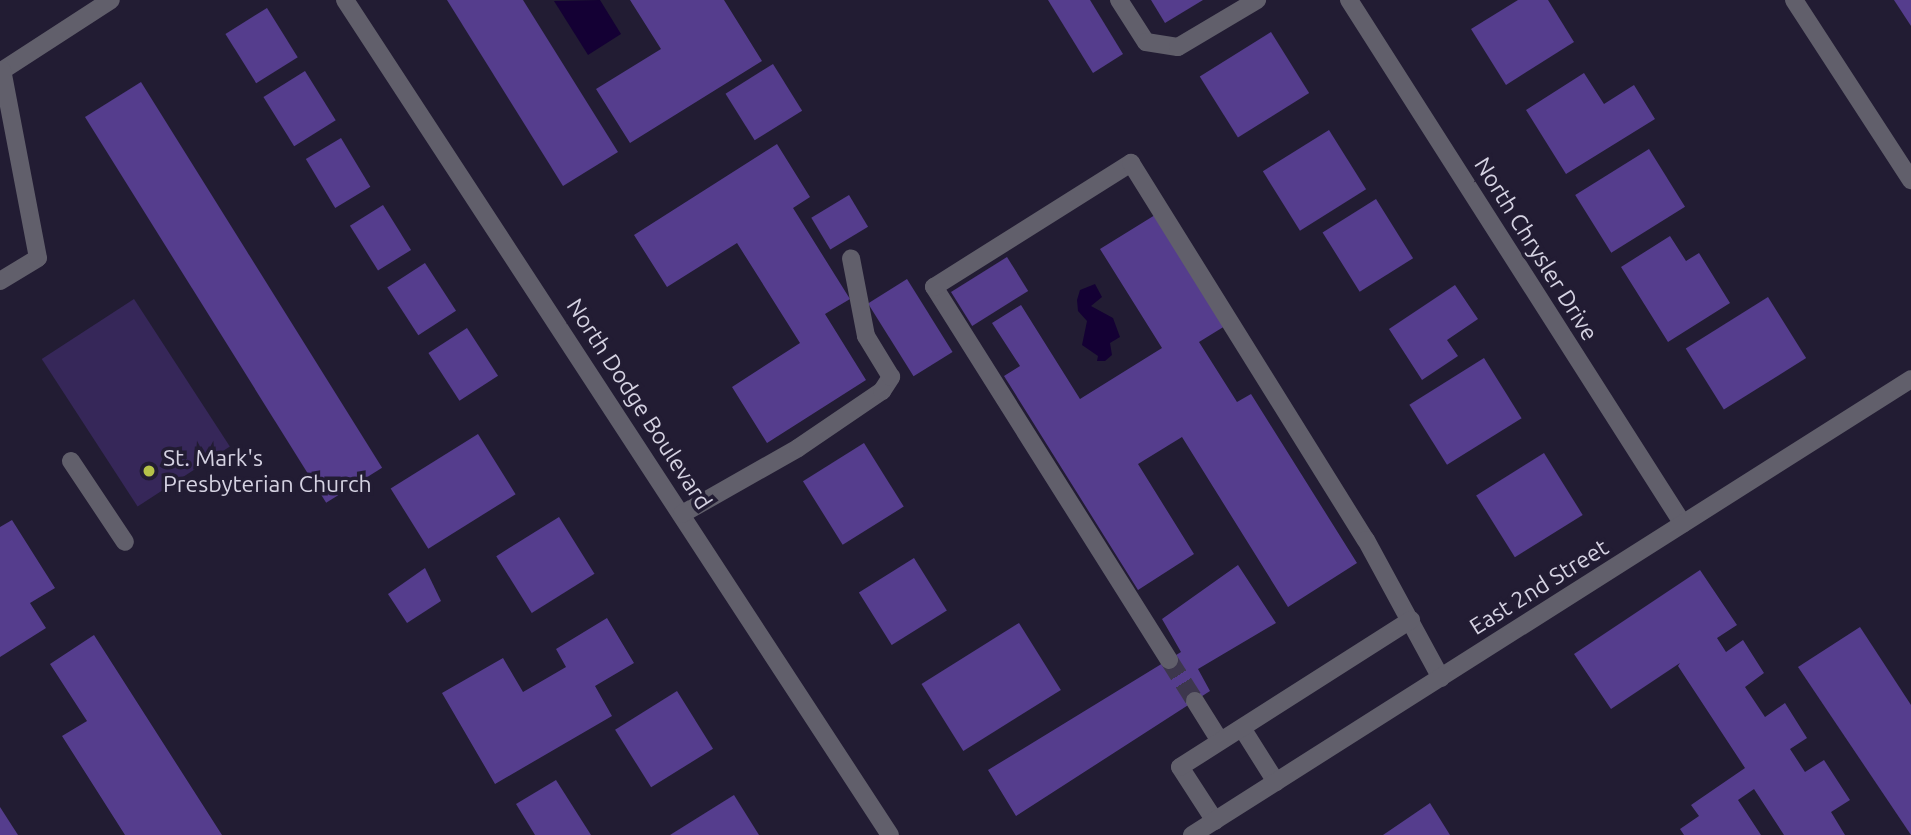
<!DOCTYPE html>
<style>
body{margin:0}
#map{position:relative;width:1911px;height:835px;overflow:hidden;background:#221c33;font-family:Ubuntu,sans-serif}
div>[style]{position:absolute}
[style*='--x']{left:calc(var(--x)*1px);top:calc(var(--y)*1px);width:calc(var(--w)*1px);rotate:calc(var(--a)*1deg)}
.green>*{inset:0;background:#362759;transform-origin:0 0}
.water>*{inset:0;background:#140034}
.building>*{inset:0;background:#553d8d;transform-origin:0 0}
.minor-tunnel>*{height:18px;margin-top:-9px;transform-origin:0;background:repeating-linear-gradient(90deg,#3d374d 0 18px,transparent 0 27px)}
.minor>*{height:18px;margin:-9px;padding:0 9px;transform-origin:9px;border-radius:9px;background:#615f6b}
.dots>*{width:19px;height:19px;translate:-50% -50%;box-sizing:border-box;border:4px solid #221c33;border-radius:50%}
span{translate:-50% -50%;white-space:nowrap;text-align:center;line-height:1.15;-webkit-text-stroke:7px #221c33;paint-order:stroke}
.street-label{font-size:23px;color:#d5d2e2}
.poi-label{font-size:23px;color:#d5d2e2}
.left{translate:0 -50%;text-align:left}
</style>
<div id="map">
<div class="green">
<i style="left:134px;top:299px;width:176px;height:110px;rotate:57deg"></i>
</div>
<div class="water">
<i style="clip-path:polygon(600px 0,621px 34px,588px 55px,554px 1px)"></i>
<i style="clip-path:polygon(1095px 284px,1102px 297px,1091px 306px,1113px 318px,1120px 337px,1110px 343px,1112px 355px,1105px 361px,1097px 361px,1098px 356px,1082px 345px,1087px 321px,1078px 311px,1077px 300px,1080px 290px)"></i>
</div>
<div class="building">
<i style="clip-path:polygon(447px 0,523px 0,618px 152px,563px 186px)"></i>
<i style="clip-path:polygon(630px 0,724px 0,762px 61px,630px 143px,596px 89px,661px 49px)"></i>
<i style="clip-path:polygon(1048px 0,1090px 0,1123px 54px,1093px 73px)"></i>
<i style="clip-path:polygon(1151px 0,1203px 0,1165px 23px)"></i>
<i style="clip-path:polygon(1518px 0,1548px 0,1574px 42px,1506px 85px,1471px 29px)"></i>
<i style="clip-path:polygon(1894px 0,1911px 0,1911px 26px)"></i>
<i style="left:267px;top:8px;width:58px;height:49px;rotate:58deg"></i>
<i style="left:1271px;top:32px;width:72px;height:84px;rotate:58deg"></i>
<i style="left:773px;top:64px;width:55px;height:56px;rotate:58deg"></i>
<i style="left:305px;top:71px;width:58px;height:49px;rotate:58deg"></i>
<i style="clip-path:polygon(1584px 73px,1604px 104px,1634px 85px,1655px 119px,1566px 174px,1526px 110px)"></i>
<i style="left:141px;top:82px;width:455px;height:66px;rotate:58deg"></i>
<i style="left:1329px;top:130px;width:70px;height:78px;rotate:58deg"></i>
<i style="left:341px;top:138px;width:57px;height:41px;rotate:59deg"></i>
<i style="clip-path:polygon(777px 144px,810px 197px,793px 208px,850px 299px,825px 314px,866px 380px,767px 443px,732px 387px,800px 343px,737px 243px,667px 287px,634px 235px)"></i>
<i style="left:1649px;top:149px;width:68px;height:87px;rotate:58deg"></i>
<i style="left:849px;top:195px;width:37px;height:44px;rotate:59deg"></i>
<i style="left:1376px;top:199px;width:70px;height:63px;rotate:58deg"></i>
<i style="left:383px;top:205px;width:53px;height:39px;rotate:58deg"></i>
<i style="clip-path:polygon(1155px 215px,1225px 326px,1199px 342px,1237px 402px,1251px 394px,1357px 563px,1288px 607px,1182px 437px,1138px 464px,1194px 554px,1138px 590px,1004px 376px,1020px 366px,992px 323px,1021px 305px,1080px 399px,1162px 348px,1100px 249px)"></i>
<i style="clip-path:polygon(1670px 236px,1686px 261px,1699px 253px,1730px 303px,1668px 342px,1621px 267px)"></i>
<i style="left:1007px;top:257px;width:40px;height:66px;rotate:58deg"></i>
<i style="left:425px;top:263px;width:57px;height:45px;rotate:57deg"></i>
<i style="left:907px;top:279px;width:86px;height:46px;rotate:58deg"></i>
<i style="clip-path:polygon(1455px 285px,1478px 319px,1447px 340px,1458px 356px,1422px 380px,1389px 329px)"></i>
<i style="left:1768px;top:297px;width:72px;height:97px;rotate:58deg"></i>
<i style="left:467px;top:328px;width:57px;height:46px;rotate:57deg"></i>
<i style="left:1484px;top:358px;width:71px;height:88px;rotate:58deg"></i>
<i style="left:478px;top:434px;width:71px;height:103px;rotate:58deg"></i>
<i style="left:864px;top:443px;width:75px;height:72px;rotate:58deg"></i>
<i style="left:1544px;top:453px;width:73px;height:80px;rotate:58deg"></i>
<i style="left:559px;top:517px;width:67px;height:74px;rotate:58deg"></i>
<i style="clip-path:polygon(12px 520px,55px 588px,30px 603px,46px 628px,0 657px,0 527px)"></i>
<i style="left:914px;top:558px;width:62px;height:65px;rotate:58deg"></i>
<i style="clip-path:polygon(1238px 565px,1276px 623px,1198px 669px,1210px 691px,1016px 816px,988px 770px,1181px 652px,1162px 619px)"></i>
<i style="clip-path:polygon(425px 568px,441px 601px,407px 623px,388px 594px)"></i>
<i style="clip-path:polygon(1700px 570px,1737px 625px,1717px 638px,1726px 652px,1743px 640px,1764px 673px,1745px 687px,1765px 717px,1785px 703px,1807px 738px,1790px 749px,1805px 772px,1824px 760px,1850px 800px,1831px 812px,1845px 835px,1784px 835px,1754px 789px,1738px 800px,1761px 835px,1684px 835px,1680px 829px,1699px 816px,1691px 805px,1745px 768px,1678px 666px,1680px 663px,1611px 709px,1574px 654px)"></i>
<i style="clip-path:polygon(607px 618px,634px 663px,595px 686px,612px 716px,495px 784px,442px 693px,503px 658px,523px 692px,566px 667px,556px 649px)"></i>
<i style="left:1019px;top:623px;width:79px;height:115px;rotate:58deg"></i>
<i style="clip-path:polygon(1860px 627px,1911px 705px,1911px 835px,1798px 667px)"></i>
<i style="clip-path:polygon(94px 635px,222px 835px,125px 835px,62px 736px,87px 721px,50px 664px)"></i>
<i style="left:677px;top:691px;width:68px;height:73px;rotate:58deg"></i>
<i style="clip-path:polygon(556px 780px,591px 835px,535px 835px,516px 804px)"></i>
<i style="clip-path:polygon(734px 795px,759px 835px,670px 835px)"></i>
<i style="clip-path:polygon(1430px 803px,1450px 835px,1383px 835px)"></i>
<i style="clip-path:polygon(0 807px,18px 835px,0 835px)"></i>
</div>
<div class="minor-tunnel">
<i style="--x:1169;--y:660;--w:49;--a:57.6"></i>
</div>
<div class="minor">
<i style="--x:345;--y:0;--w:997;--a:56.87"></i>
<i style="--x:1119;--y:0;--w:50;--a:57.3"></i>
<i style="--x:1146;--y:42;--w:32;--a:9"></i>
<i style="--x:1178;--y:47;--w:92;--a:-30.7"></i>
<i style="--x:1349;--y:0;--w:621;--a:57.49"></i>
<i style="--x:1794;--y:0;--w:215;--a:57"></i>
<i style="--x:0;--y:72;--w:132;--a:-33"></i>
<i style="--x:0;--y:281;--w:44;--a:-31.2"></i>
<i style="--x:38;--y:258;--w:191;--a:-100.8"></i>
<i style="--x:71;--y:461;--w:97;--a:56.3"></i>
<i style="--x:682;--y:514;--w:133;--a:-29.6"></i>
<i style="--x:798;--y:448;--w:102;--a:-34.2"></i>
<i style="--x:882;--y:391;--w:17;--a:-57"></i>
<i style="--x:891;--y:377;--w:48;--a:-121.4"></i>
<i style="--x:866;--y:336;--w:79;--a:-100.9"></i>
<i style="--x:1169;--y:660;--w:441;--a:-122.2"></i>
<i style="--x:934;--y:287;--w:233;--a:-32.2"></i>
<i style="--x:1131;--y:163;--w:444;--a:58.1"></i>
<i style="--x:1366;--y:540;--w:157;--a:61.5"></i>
<i style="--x:1195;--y:701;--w:47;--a:58"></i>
<i style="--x:1242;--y:728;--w:64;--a:57.8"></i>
<i style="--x:1215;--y:821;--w:64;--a:-122.9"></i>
<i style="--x:1180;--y:767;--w:274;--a:-32.5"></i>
<i style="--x:1192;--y:835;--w:851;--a:-32.38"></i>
</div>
<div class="dots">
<i style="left:149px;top:471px;background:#b5c249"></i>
</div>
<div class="street-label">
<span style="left:1536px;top:249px;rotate:58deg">North Chrysler Drive</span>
<span style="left:639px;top:404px;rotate:57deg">North Dodge Boulevard</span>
<span style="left:1539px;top:587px;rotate:-32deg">East 2nd Street</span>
</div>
<div class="poi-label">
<span class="left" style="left:163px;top:471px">St. Mark's<br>Presbyterian Church</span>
</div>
</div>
